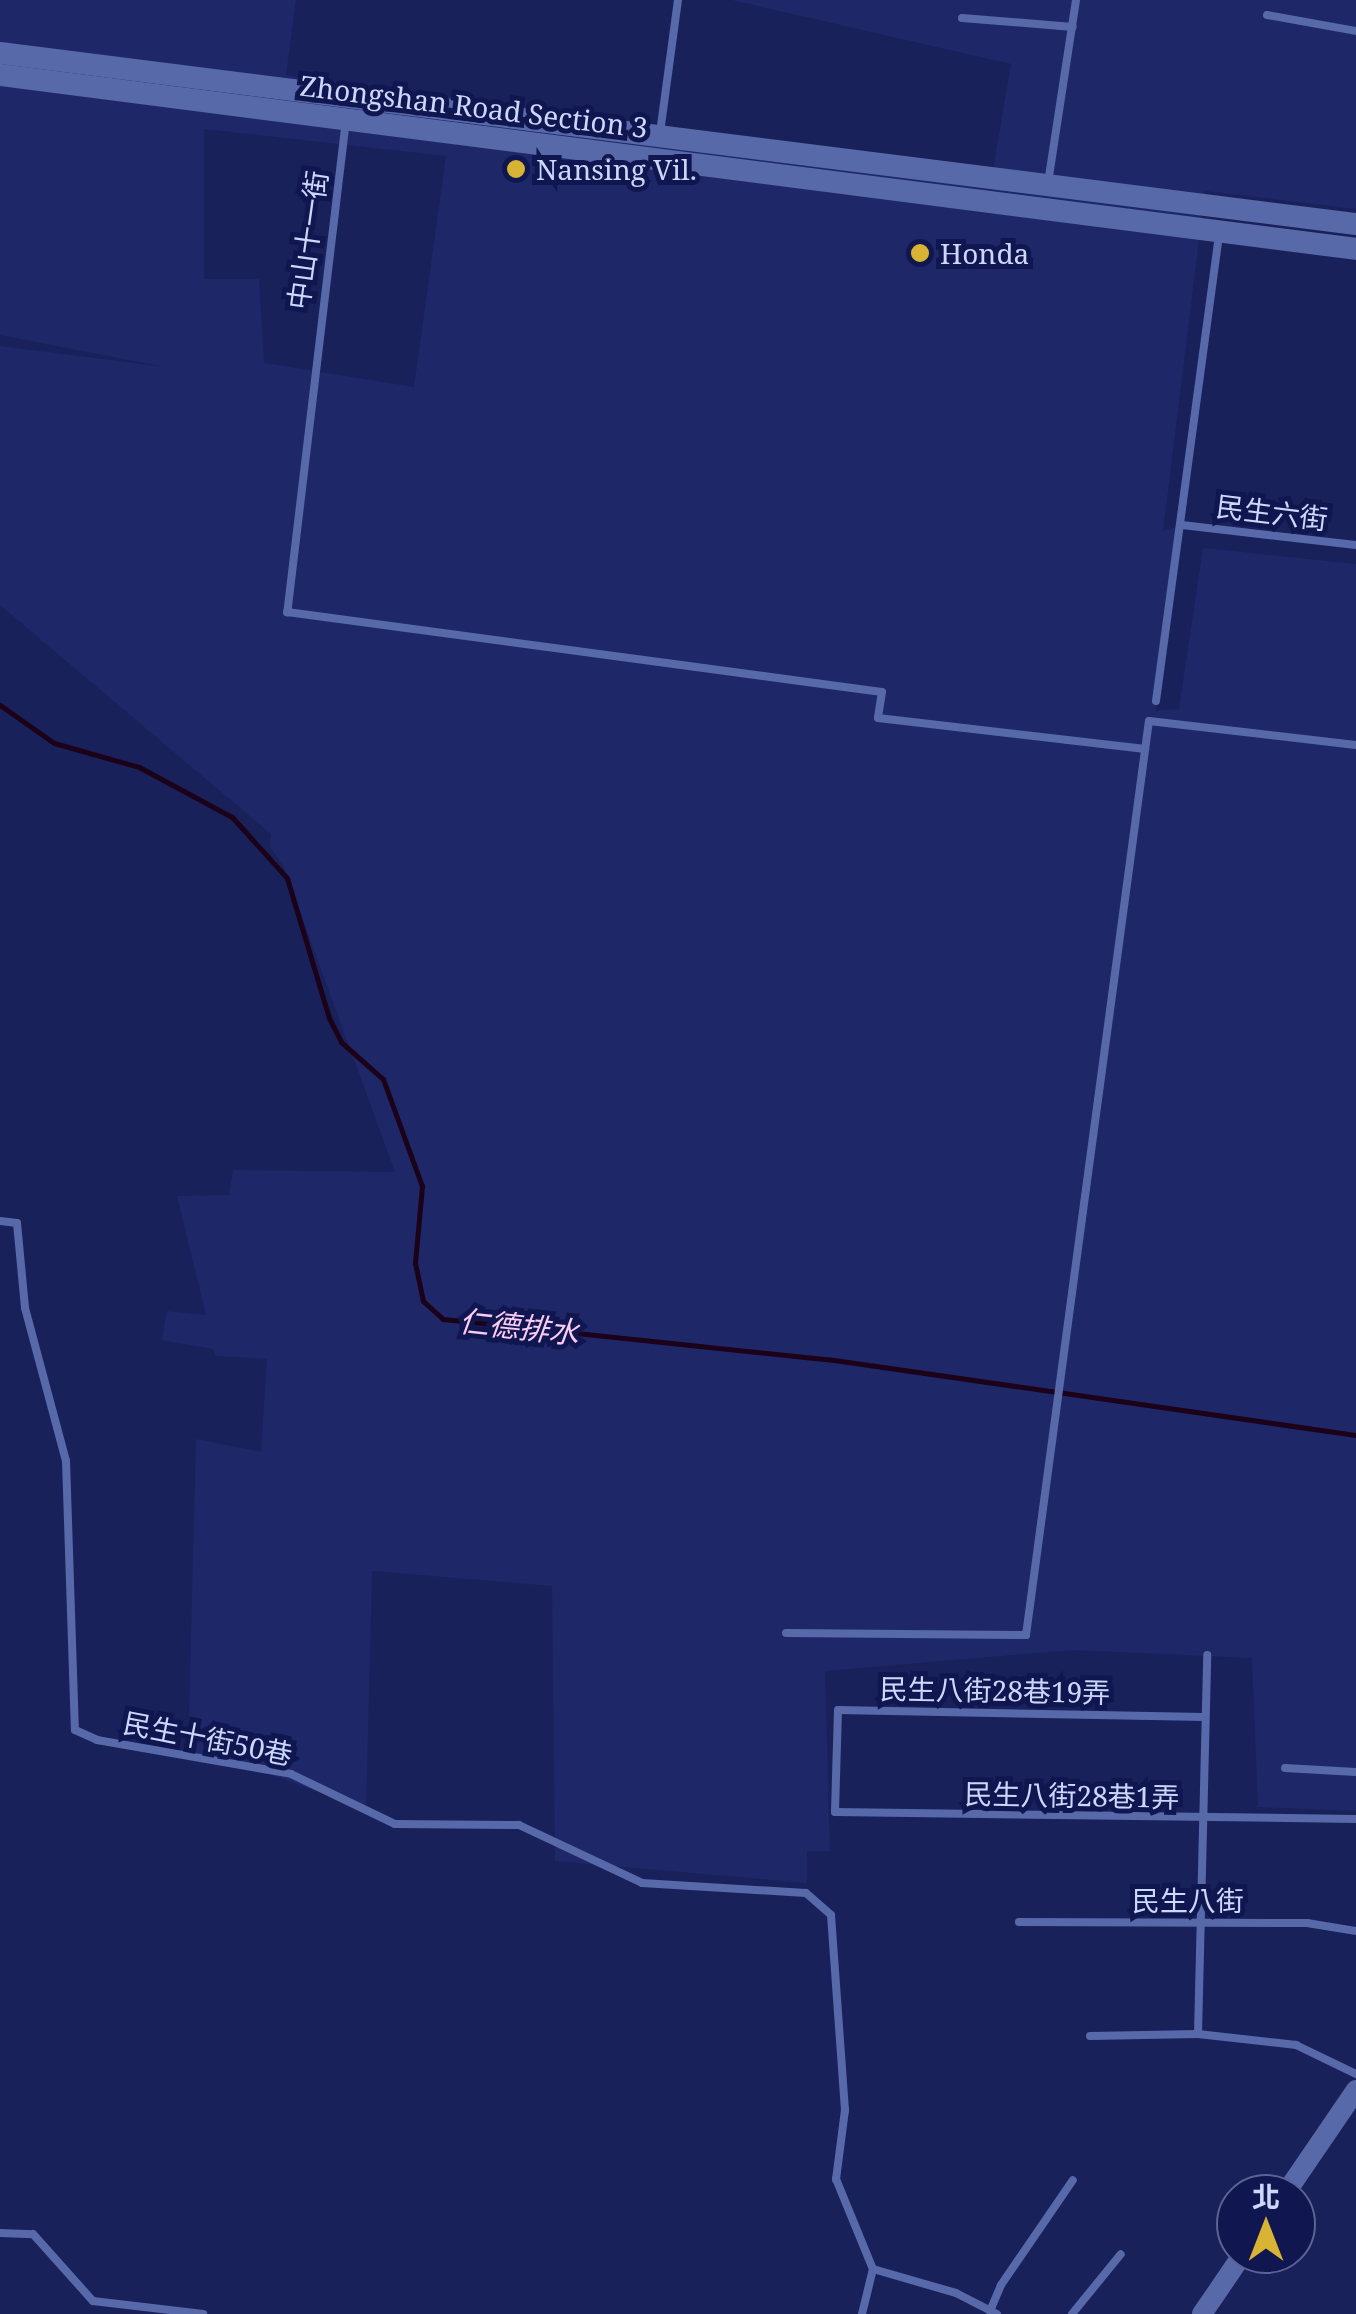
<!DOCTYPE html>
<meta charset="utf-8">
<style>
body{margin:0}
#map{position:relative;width:1356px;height:2314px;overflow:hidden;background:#19215b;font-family:"Noto Serif","Noto Sans TC",serif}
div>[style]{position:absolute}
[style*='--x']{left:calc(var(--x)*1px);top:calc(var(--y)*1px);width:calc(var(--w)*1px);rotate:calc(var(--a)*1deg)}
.built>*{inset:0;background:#1e2869}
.stream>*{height:5px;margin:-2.5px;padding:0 2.5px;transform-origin:2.5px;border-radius:2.5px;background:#1b0219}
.service>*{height:8px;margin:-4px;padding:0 4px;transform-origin:4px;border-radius:4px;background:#5869a9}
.tertiary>*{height:20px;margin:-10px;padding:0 10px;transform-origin:10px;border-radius:10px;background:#5869a9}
.secondary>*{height:22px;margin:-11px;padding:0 11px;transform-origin:11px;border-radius:11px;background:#5869a9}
.dots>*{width:28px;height:28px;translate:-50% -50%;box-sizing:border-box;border:5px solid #10164f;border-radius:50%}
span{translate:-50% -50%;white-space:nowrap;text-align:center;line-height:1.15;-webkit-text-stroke:10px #10164f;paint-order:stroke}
.street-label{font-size:28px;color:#cbd7fb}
.poi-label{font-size:28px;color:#cbd7fb}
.left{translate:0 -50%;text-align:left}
.water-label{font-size:30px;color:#fbccf3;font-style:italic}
.north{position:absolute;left:1216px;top:2174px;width:100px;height:100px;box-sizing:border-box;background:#10164f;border:2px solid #5b6394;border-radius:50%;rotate:0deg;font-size:28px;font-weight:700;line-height:40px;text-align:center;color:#cbd7fb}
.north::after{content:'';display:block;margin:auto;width:35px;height:45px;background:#d9b334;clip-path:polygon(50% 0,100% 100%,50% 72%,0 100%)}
</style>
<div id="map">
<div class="built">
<i style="clip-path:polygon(evenodd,0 0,296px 0,286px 75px,993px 170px,1011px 64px,732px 0,1356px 0,1356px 209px,1205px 191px,1163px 531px,1182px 525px,1156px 711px,1179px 709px,1203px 548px,1356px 564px,1356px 1811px,1258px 1807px,1252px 1658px,1072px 1650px,825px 1671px,830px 1851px,807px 1851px,807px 1883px,555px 1861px,552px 1586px,372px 1571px,366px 1809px,272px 1775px,188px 1760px,196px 1439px,261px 1452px,267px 1359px,216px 1356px,213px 1349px,162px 1340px,167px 1311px,206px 1315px,177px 1196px,229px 1195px,233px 1170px,395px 1172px,283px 865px,270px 847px,271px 834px,0 605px,0 346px,165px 367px,0 335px,0 0,204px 129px,446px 156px,414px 387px,264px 363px,259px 279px,204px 279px,204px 129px)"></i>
</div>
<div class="stream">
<i style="--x:0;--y:705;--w:66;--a:35.1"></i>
<i style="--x:54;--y:743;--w:88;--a:15.8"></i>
<i style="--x:139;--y:767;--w:106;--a:28.3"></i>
<i style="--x:232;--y:817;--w:82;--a:48"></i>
<i style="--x:287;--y:878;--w:146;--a:73.3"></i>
<i style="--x:329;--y:1018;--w:27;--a:63"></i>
<i style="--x:341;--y:1042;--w:56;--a:41.4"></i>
<i style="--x:383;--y:1079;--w:114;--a:70"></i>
<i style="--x:422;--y:1186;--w:77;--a:95.2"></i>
<i style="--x:415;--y:1263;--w:39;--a:78"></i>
<i style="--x:423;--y:1301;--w:27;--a:42"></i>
<i style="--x:443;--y:1319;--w:393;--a:6"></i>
<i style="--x:834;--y:1360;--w:527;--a:8.18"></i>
</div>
<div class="service">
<i style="--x:1267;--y:15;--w:90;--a:10.2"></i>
<i style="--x:962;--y:18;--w:111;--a:4.6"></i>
<i style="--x:346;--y:120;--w:496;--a:96.8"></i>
<i style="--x:287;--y:612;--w:600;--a:7.66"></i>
<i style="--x:882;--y:692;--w:26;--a:99"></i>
<i style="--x:878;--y:718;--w:269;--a:6.6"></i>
<i style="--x:660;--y:133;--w:134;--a:-82.3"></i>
<i style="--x:1048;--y:183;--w:185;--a:-81.3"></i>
<i style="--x:1182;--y:525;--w:175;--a:6.6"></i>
<i style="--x:1156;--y:701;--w:470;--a:-82.3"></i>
<i style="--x:0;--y:1221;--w:17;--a:7"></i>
<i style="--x:17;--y:1223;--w:85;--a:84.6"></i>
<i style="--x:25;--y:1308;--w:158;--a:75"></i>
<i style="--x:66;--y:1461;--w:269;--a:88.1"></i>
<i style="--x:75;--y:1730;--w:24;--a:24"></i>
<i style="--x:97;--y:1740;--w:197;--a:9.9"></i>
<i style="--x:291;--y:1774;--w:115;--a:25.7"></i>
<i style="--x:395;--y:1824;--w:124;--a:0.5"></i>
<i style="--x:519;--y:1825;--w:136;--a:25.2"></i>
<i style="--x:642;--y:1883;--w:164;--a:3.5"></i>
<i style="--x:806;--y:1893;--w:33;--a:41"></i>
<i style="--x:831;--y:1915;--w:196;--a:85.9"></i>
<i style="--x:845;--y:2110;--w:70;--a:97.4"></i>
<i style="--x:836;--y:2179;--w:97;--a:67.7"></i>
<i style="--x:786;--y:1633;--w:240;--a:0.5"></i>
<i style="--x:1026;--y:1635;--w:922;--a:-82.34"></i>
<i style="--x:1149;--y:721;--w:208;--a:6.6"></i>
<i style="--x:1204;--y:1717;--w:366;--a:-178.9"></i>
<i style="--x:838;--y:1710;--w:102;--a:91.7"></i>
<i style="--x:835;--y:1812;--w:521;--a:0.77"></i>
<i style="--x:1285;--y:1768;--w:71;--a:3.2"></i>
<i style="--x:1019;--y:1922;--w:288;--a:0.2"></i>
<i style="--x:1307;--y:1923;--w:50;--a:9.3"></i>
<i style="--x:1198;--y:2034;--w:379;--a:-88.6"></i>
<i style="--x:1090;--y:2036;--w:108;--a:-1.1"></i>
<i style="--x:1198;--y:2034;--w:99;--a:6.4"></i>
<i style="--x:1296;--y:2045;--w:67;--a:25.8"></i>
<i style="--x:0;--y:2233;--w:33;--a:2"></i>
<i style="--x:33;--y:2234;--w:90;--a:48.2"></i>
<i style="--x:93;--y:2301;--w:111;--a:6.7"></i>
<i style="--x:873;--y:2269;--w:86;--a:16.1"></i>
<i style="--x:956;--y:2293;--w:46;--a:27.1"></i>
<i style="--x:990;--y:2311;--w:28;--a:-67"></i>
<i style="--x:1001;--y:2285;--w:127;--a:-55.6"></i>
<i style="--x:862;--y:2314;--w:46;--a:-76.3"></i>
<i style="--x:1072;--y:2314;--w:77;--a:-50.8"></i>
</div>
<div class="tertiary">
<i style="--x:1285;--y:2194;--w:126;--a:-55.7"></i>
<i style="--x:1202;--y:2314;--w:73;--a:-55.7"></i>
</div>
<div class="secondary">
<i style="--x:0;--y:53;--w:1367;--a:7.19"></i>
<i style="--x:0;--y:75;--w:1367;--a:7.31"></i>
</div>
<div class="dots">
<i style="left:516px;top:169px;background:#d9b334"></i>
<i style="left:920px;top:253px;background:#d9b334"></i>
</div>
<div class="street-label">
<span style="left:474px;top:106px;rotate:7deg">Zhongshan Road Section 3</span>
<span style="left:307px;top:240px;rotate:-82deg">中山十一街</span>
<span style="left:1272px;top:512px;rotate:7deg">民生六街</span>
<span style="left:995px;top:1690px;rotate:1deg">民生八街28巷19弄</span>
<span style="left:208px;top:1738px;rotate:11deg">民生十街50巷</span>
<span style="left:1072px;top:1795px;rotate:1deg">民生八街28巷1弄</span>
<span style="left:1188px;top:1900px">民生八街</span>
</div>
<div class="poi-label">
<span class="left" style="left:536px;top:169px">Nansing Vil.</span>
<span class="left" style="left:940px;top:253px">Honda</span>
</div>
<div class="water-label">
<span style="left:519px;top:1327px;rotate:6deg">仁德排水</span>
</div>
<div class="north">北</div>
</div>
